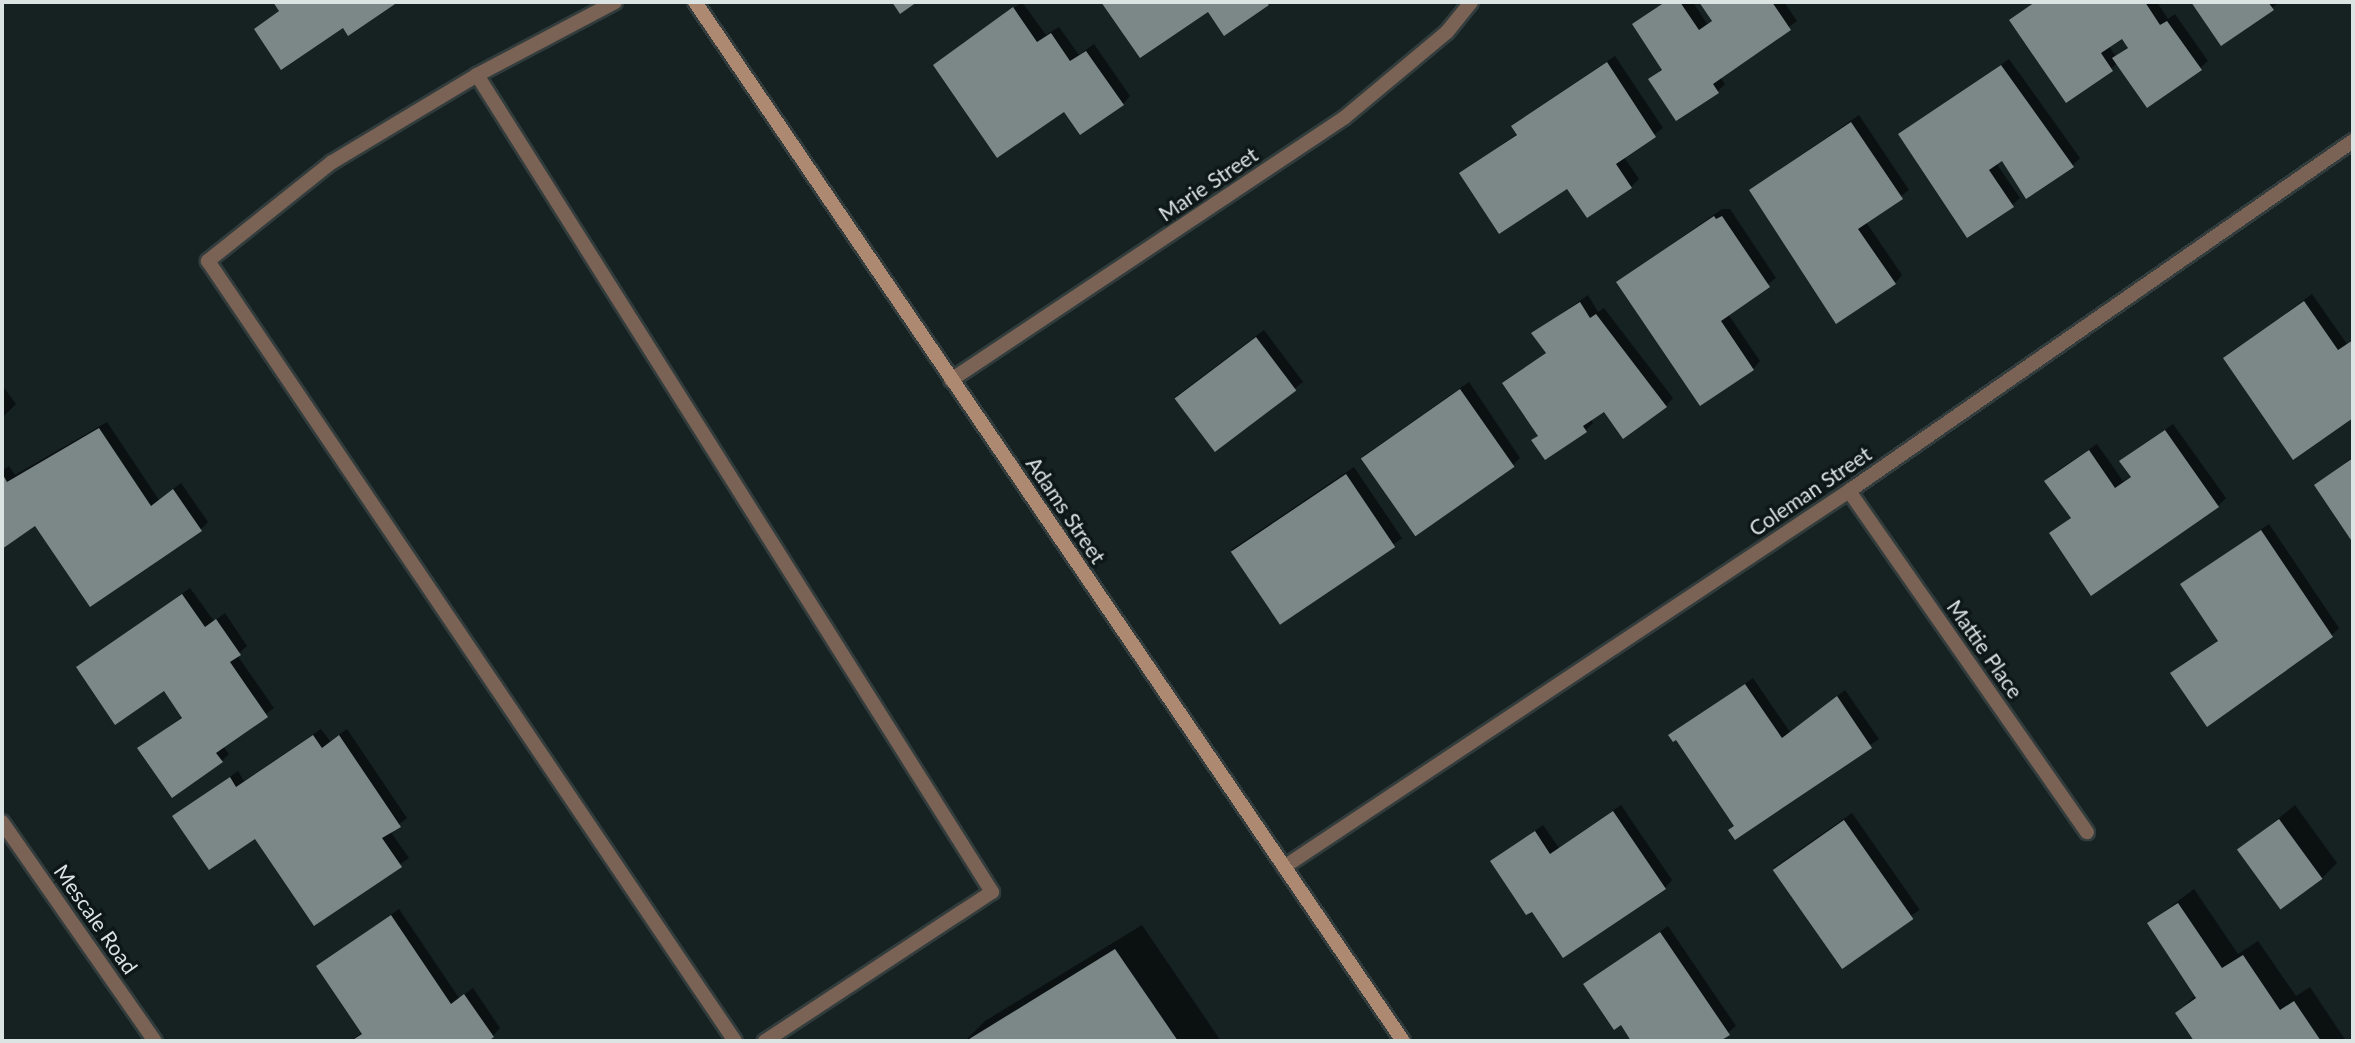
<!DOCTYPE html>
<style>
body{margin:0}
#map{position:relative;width:2355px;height:1043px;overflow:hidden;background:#162121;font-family:Lato,sans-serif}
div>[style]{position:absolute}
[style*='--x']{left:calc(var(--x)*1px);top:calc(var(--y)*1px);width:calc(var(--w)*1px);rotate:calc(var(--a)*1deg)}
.shadow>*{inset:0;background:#0007;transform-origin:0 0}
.building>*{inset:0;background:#7c8888;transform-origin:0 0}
.roads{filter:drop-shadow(2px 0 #323c3c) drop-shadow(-2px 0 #323c3c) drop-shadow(0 2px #323c3c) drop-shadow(0 -2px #323c3c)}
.lane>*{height:14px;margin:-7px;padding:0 7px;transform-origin:7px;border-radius:7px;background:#7a6254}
.street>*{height:14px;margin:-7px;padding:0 7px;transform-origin:7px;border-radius:7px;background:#7a6254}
.secondary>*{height:14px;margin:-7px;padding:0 7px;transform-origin:7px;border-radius:7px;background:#ae8972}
span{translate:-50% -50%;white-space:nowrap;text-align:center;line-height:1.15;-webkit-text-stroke:7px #0d1718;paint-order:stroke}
.street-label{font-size:21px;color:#dce3e3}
.frame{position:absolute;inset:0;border:4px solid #dce3e3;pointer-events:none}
</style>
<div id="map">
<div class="shadow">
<i style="clip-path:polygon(275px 2px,395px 2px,349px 33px,343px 25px,256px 29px,280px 10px)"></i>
<i style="clip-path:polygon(1022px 2px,1046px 35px,1059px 27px,1079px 55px,1094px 44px,1130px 96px,1123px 104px,943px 58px)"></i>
<i style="clip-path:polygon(1103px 2px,1269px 2px,1208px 9px,1140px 56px)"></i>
<i style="clip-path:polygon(1664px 2px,1693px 2px,1707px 24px,1713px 20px,1701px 2px,1784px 2px,1797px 21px,1720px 77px,1725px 84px,1718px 91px,1650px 80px,1663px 68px,1634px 24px)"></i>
<i style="clip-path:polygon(evenodd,2035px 2px,2157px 2px,2168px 19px,2175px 14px,2208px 61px,2200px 68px,2118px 63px,2067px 101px,2011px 20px,2035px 2px,2122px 37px,2129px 46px,2116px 57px,2109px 46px,2122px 37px)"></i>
<i style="clip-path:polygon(2193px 2px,2280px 2px,2222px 44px)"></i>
<i style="clip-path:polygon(1615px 56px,1663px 128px,1624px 157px,1639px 179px,1631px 187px,1568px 187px,1461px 174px,1518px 133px,1513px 126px,1521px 119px)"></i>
<i style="clip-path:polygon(2009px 59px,2080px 158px,2072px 166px,2002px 159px,1996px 163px,2020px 198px,2012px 205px,1900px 134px)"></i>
<i style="clip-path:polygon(1859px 115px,1909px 190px,1866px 222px,1902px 275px,1895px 283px,1751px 190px)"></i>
<i style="clip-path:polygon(1722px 209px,1730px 209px,1776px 278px,1728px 314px,1760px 361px,1753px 369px,1618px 282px)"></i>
<i style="clip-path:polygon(2312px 294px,2347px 344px,2353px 339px,2353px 416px,2293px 457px,2225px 358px)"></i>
<i style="clip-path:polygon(1588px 295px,1598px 312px,1604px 308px,1673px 398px,1666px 406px,1605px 410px,1591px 419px,1593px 423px,1586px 430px,1546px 457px,1539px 435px,1504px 383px,1547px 352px,1534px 333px)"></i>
<i style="left:1264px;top:330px;width:65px;height:111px;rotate:53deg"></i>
<i style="clip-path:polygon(1469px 382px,1520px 458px,1513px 465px,1362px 457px)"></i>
<i style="clip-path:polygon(2px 385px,16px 404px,2px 418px)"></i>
<i style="clip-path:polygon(107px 422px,159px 500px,181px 483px,208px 522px,201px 529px,35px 524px,2px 547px,2px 471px,9px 466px,15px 475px)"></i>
<i style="clip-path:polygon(2173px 424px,2226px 498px,2218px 506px,2051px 534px,2072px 517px,2047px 481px,2054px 473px,2097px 444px,2123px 481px,2132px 476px,2121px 462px)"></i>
<i style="clip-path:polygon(2353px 457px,2353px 540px,2316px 485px)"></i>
<i style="left:1354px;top:467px;width:86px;height:148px;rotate:56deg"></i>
<i style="clip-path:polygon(2269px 524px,2339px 628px,2331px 636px,2172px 673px,2219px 640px,2182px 585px)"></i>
<i style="clip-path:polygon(190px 588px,214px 621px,225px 613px,247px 646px,237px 655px,274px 708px,223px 746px,229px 754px,222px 761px,140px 749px,183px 716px,164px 689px,78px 667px)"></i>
<i style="clip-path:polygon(1753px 678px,1790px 732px,1845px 690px,1879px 739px,1735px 837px,1736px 825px,1677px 737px,1670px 736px)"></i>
<i style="clip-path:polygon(321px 729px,330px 741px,347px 729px,407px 818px,390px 831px,409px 858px,315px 923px,256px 836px,175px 816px,238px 771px,244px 781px)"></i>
<i style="clip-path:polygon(1621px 805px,1672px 880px,1665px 888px,1533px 909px,1493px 861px,1543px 825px,1559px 848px)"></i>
<i style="clip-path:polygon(2295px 805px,2337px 863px,2322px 878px,2239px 850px)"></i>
<i style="left:1852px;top:813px;width:118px;height:96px;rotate:55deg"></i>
<i style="clip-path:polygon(2194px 889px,2238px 954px,2258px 941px,2296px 996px,2310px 987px,2346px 1041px,2196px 1041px,2177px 1013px,2196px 995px,2149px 923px)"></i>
<i style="clip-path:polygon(399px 909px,459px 998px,473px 988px,500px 1028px,493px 1036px,485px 1041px,350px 1041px,363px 1032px,318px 966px)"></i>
<i style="clip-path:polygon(1142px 925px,1221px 1041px,965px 1041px,985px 1021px)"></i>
<i style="clip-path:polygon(1668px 926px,1736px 1026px,1718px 1041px,1631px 1041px,1622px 1022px,1586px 984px)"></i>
</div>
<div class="building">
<i style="clip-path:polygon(273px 2px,398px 2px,348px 36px,343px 28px,281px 70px,254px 29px,279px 11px)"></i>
<i style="clip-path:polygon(892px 2px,917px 2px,900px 14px)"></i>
<i style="clip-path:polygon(1101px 2px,1266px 2px,1269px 5px,1224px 36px,1208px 12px,1140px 58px)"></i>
<i style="clip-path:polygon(1665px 2px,1680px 2px,1699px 30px,1712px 21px,1699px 2px,1772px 2px,1791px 30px,1713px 84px,1719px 93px,1676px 121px,1648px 79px,1662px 70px,1632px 24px)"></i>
<i style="clip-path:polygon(2035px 2px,2145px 2px,2160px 25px,2167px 21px,2202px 70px,2147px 108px,2112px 58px,2128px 48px,2122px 39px,2101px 53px,2113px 71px,2066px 103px,2009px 20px)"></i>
<i style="clip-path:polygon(2191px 2px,2268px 2px,2274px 10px,2221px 46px)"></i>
<i style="clip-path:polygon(1013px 7px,1037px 42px,1051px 33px,1070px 61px,1086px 51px,1124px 105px,1080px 135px,1064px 112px,997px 158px,933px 65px)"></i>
<i style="clip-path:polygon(1607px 62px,1656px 137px,1616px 164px,1632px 188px,1587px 218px,1567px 189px,1499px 234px,1459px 173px,1517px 135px,1511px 126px)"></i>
<i style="clip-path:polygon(2001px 65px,2074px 167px,2026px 199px,2002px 161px,1989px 170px,2014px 207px,1967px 238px,1898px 134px)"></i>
<i style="clip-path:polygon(1851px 122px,1903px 199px,1858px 229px,1896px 284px,1836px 324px,1749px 190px)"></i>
<i style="clip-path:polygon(1714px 216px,1716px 219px,1722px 216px,1770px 287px,1721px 321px,1754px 370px,1700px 406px,1616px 282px)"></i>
<i style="clip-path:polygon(2304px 301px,2338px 350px,2353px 340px,2353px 418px,2293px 460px,2223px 358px)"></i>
<i style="clip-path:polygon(1580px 302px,1590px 318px,1596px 314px,1667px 407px,1623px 439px,1604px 412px,1583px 426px,1587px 432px,1545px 460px,1531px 440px,1538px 436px,1502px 383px,1546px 353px,1531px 333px)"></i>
<i style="left:1256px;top:337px;width:67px;height:102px;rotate:53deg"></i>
<i style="left:1460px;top:389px;width:95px;height:121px;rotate:55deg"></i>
<i style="clip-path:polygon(99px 428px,151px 506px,173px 489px,202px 531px,90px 607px,35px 526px,2px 549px,2px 473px,7px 482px)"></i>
<i style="clip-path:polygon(2165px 430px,2219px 507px,2091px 596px,2049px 533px,2071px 518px,2044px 481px,2089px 450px,2115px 488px,2131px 477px,2119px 461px)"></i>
<i style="clip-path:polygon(2353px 458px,2353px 543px,2314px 485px)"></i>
<i style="left:1346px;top:474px;width:88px;height:139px;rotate:56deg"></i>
<i style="clip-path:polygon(2261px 530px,2333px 637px,2207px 727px,2170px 673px,2218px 641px,2180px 584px)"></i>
<i style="clip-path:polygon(182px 594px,205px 627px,216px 619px,241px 655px,230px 662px,268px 717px,216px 753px,223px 762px,172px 798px,137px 748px,182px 718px,164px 691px,115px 725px,76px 667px)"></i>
<i style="clip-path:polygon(1745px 684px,1782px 738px,1837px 696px,1872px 748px,1735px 840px,1728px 830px,1734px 826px,1676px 740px,1673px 742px,1668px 735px)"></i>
<i style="clip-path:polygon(313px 735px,322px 748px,339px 735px,401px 827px,382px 838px,402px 867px,314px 926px,255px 839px,209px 870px,172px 816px,230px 777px,236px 787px)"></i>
<i style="clip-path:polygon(1613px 811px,1666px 889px,1563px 958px,1532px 912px,1526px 915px,1490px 861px,1535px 831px,1550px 854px)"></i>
<i style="left:2279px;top:819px;width:74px;height:52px;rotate:54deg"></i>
<i style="left:1844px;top:820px;width:121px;height:87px;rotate:55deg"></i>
<i style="clip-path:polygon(2178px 903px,2222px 968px,2243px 955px,2280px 1010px,2294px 1001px,2321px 1041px,2194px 1041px,2175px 1013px,2196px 998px,2147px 923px)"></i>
<i style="clip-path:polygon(391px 915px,451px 1004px,464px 994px,494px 1037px,488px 1041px,351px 1041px,362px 1034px,316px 966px)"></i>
<i style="clip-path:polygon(1660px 932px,1730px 1035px,1720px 1041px,1631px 1041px,1621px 1025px,1614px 1030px,1583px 984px)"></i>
<i style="clip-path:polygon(1115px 949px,1178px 1041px,966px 1041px)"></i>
</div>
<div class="roads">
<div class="lane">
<i style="--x:615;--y:2;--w:156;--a:152.1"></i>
<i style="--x:477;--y:75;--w:169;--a:149"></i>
<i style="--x:332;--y:162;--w:159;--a:141.4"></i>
<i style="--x:208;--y:261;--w:941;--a:55.96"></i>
<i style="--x:477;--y:75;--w:966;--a:57.77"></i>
<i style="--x:992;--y:892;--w:272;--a:146.7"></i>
</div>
<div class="street">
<i style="--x:951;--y:380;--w:472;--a:-33.7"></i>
<i style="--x:1344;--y:118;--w:134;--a:-39.9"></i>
<i style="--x:1447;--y:32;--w:38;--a:-51"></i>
<i style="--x:1849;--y:491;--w:416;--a:55.1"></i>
<i style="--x:2;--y:822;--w:267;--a:55.1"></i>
<i style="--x:1284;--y:867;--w:679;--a:-33.64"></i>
<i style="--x:1849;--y:491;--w:614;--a:-34.78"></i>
</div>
<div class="secondary">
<i style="--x:695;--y:2;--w:1257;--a:55.73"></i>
</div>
</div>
<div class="street-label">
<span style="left:1208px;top:184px;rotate:-34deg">Marie Street</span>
<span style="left:1810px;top:491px;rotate:-34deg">Coleman Street</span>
<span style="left:1066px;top:510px;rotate:56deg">Adams Street</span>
<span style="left:1985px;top:649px;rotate:55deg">Mattie Place</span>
<span style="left:96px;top:919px;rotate:55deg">Mescale Road</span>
</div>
<div class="frame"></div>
</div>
